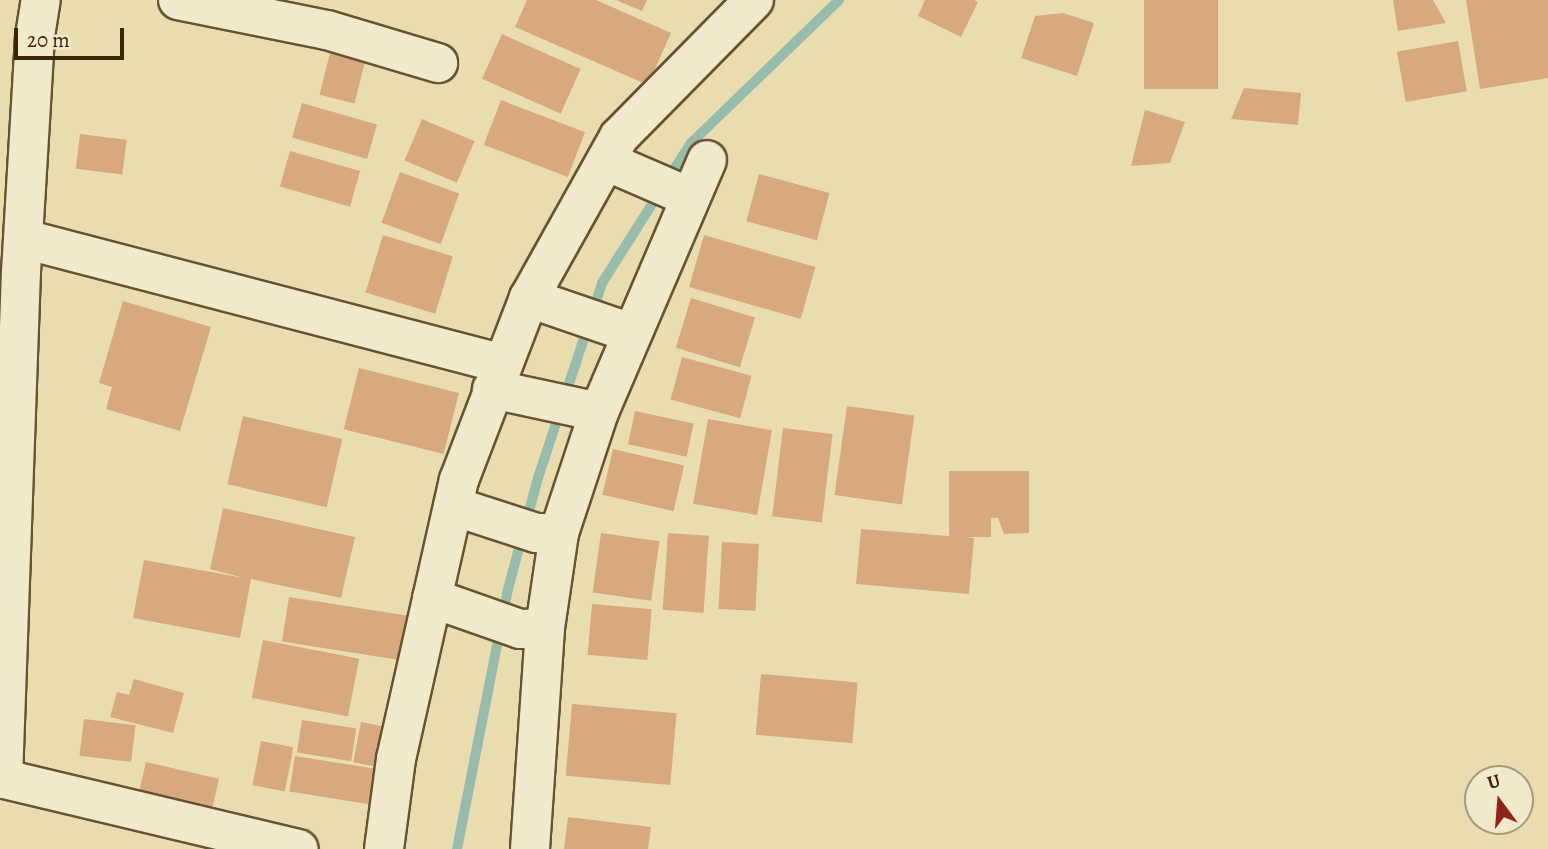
<!DOCTYPE html>
<style>
body{margin:0}
#map{position:relative;width:1548px;height:849px;overflow:hidden;background:#e9ddb0;font-family:Alegreya,serif}
div>[style]{position:absolute}
[style*='--x']{left:calc(var(--x)*1px);top:calc(var(--y)*1px);width:calc(var(--w)*1px);rotate:calc(var(--a)*1deg)}
.stream>*{height:10px;margin:-5px;padding:0 5px;transform-origin:5px;border-radius:5px;background:#97bcab}
.building>*{inset:0;background:#d8a97e;transform-origin:0 0}
.roads{filter:drop-shadow(2px 0 #665330) drop-shadow(-2px 0 #665330) drop-shadow(0 2px #665330) drop-shadow(0 -2px #665330)}
.minor>*{height:38px;margin:-19px;padding:0 19px;transform-origin:19px;border-radius:19px;background:#f1e9cc}
.secondary>*{height:38px;margin:-19px;padding:0 19px;transform-origin:19px;border-radius:19px;background:#f1e9cc}
span{translate:-50% -50%;white-space:nowrap;text-align:center;line-height:1.15;-webkit-text-stroke:5px #f1e9cc;paint-order:stroke}
.north{position:absolute;left:1464px;top:765px;width:70px;height:70px;box-sizing:border-box;background:#f1e9cc;border:2px solid #a89b7d;border-radius:50%;rotate:344deg;font-size:19px;font-weight:700;line-height:28px;text-align:center;color:#3b2506}
.north::after{content:'';display:block;margin:auto;width:24px;height:32px;background:#8f2418;clip-path:polygon(50% 0,100% 100%,50% 72%,0 100%)}
.scale{position:absolute;left:14px;top:28px;width:110px;height:32px;box-sizing:border-box;border:4px solid #3b2506;border-top:0;padding-left:9px;font-size:21px;line-height:24px;white-space:nowrap;color:#3b2506;-webkit-text-stroke:5px #f1e9cc;paint-order:stroke}
</style>
<div id="map">
<div class="stream">
<i style="--x:457;--y:849;--w:265;--a:-78.9"></i>
<i style="--x:508;--y:589;--w:115;--a:-74.9"></i>
<i style="--x:538;--y:478;--w:205;--a:-71.8"></i>
<i style="--x:602;--y:283;--w:166;--a:-57.6"></i>
<i style="--x:691;--y:143;--w:206;--a:-44"></i>
</div>
<div class="building">
<i style="clip-path:polygon(527px 0,596px 0,671px 33px,648px 85px,515px 27px)"></i>
<i style="clip-path:polygon(616px 0,647px 0,642px 11px)"></i>
<i style="clip-path:polygon(925px 0,974px 0,978px 2px,961px 37px,918px 16px)"></i>
<i style="left:1144px;top:0;width:74px;height:89px"></i>
<i style="clip-path:polygon(1393px 0,1433px 0,1446px 23px,1398px 31px)"></i>
<i style="clip-path:polygon(1466px 0,1548px 0,1548px 78px,1480px 89px)"></i>
<i style="clip-path:polygon(1063px 13px,1094px 23px,1077px 76px,1021px 58px,1035px 16px)"></i>
<i style="left:502px;top:34px;width:86px;height:49px;rotate:24deg"></i>
<i style="left:1458px;top:41px;width:51px;height:62px;rotate:80deg"></i>
<i style="left:330px;top:53px;width:36px;height:43px;rotate:14deg"></i>
<i style="clip-path:polygon(1244px 88px,1301px 93px,1298px 125px,1231px 119px)"></i>
<i style="left:501px;top:100px;width:90px;height:48px;rotate:21deg"></i>
<i style="left:302px;top:103px;width:78px;height:36px;rotate:16deg"></i>
<i style="clip-path:polygon(1145px 110px,1185px 122px,1170px 163px,1131px 166px)"></i>
<i style="left:422px;top:119px;width:57px;height:45px;rotate:23deg"></i>
<i style="left:80px;top:134px;width:47px;height:35px;rotate:7deg"></i>
<i style="left:290px;top:151px;width:73px;height:37px;rotate:16deg"></i>
<i style="left:400px;top:172px;width:63px;height:54px;rotate:20deg"></i>
<i style="left:759px;top:174px;width:73px;height:49px;rotate:15deg"></i>
<i style="left:383px;top:235px;width:73px;height:60px;rotate:17deg"></i>
<i style="left:704px;top:235px;width:116px;height:54px;rotate:16deg"></i>
<i style="left:691px;top:298px;width:67px;height:52px;rotate:17deg"></i>
<i style="clip-path:polygon(123px 301px,211px 327px,180px 431px,106px 409px,112px 387px,99px 383px)"></i>
<i style="left:682px;top:357px;width:72px;height:44px;rotate:15deg"></i>
<i style="left:359px;top:368px;width:103px;height:63px;rotate:14deg"></i>
<i style="left:847px;top:406px;width:68px;height:90px;rotate:8deg"></i>
<i style="left:635px;top:411px;width:60px;height:34px;rotate:12deg"></i>
<i style="left:243px;top:416px;width:102px;height:70px;rotate:13deg"></i>
<i style="left:708px;top:419px;width:65px;height:86px;rotate:10deg"></i>
<i style="left:783px;top:428px;width:50px;height:89px;rotate:7deg"></i>
<i style="left:613px;top:449px;width:73px;height:47px;rotate:13deg"></i>
<i style="clip-path:polygon(949px 471px,1029px 471px,1029px 533px,1004px 534px,998px 518px,991px 518px,991px 537px,965px 537px,974px 538px,969px 594px,856px 584px,861px 529px,949px 536px)"></i>
<i style="clip-path:polygon(223px 508px,355px 537px,341px 598px,251px 579px,240px 638px,133px 618px,144px 560px,244px 578px,210px 569px)"></i>
<i style="left:601px;top:533px;width:59px;height:60px;rotate:8deg"></i>
<i style="left:668px;top:533px;width:41px;height:77px;rotate:4deg"></i>
<i style="left:722px;top:542px;width:37px;height:67px;rotate:3deg"></i>
<i style="left:289px;top:597px;width:119px;height:45px;rotate:9deg"></i>
<i style="left:592px;top:604px;width:60px;height:51px;rotate:5deg"></i>
<i style="left:263px;top:640px;width:98px;height:59px;rotate:11deg"></i>
<i style="left:761px;top:674px;width:97px;height:61px;rotate:5deg"></i>
<i style="clip-path:polygon(134px 679px,184px 693px,173px 733px,110px 717px,117px 692px,129px 695px)"></i>
<i style="left:572px;top:704px;width:105px;height:72px;rotate:5deg"></i>
<i style="left:84px;top:719px;width:52px;height:37px;rotate:7deg"></i>
<i style="left:302px;top:720px;width:55px;height:33px;rotate:9deg"></i>
<i style="left:361px;top:722px;width:31px;height:41px;rotate:11deg"></i>
<i style="left:261px;top:741px;width:33px;height:45px;rotate:11deg"></i>
<i style="left:295px;top:756px;width:90px;height:36px;rotate:9deg"></i>
<i style="left:146px;top:762px;width:75px;height:59px;rotate:13deg"></i>
<i style="clip-path:polygon(568px 817px,651px 827px,648px 849px,564px 849px)"></i>
</div>
<div class="roads">
<div class="minor">
<i style="--x:178;--y:0;--w:152;--a:11.4"></i>
<i style="--x:327;--y:30;--w:116;--a:16.6"></i>
<i style="--x:606;--y:161;--w:90;--a:23.4"></i>
<i style="--x:24;--y:239;--w:493;--a:14.6"></i>
<i style="--x:529;--y:298;--w:108;--a:18.9"></i>
<i style="--x:492;--y:389;--w:109;--a:12.1"></i>
<i style="--x:453;--y:506;--w:87;--a:18"></i>
<i style="--x:536;--y:533;--w:23;--a:0"></i>
<i style="--x:432;--y:598;--w:93;--a:19.4"></i>
<i style="--x:520;--y:629;--w:25;--a:-2"></i>
<i style="--x:0;--y:778;--w:307;--a:13.4"></i>
<i style="--x:3;--y:779;--w:507;--a:-87.97"></i>
<i style="--x:21;--y:272;--w:236;--a:-86.6"></i>
<i style="--x:35;--y:36;--w:36;--a:-81"></i>
<i style="--x:530;--y:849;--w:222;--a:-86.1"></i>
<i style="--x:545;--y:628;--w:96;--a:-81.6"></i>
<i style="--x:559;--y:533;--w:127;--a:-71.7"></i>
<i style="--x:599;--y:412;--w:274;--a:-66.8"></i>
</div>
<div class="secondary">
<i style="--x:384;--y:849;--w:91;--a:-82.4"></i>
<i style="--x:396;--y:759;--w:286;--a:-77.3"></i>
<i style="--x:459;--y:480;--w:195;--a:-69"></i>
<i style="--x:529;--y:298;--w:184;--a:-60.8"></i>
<i style="--x:619;--y:137;--w:192;--a:-45.4"></i>
</div>
</div>
<div class="north">U</div>
<div class="scale">20 m</div>
</div>
